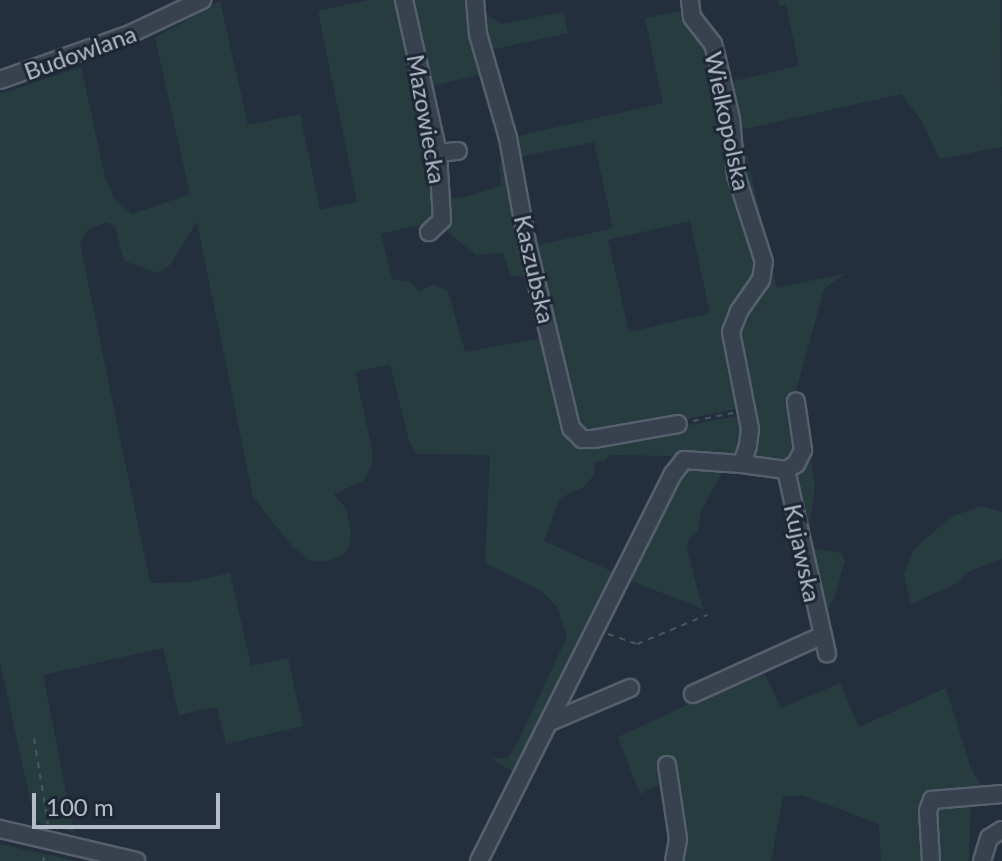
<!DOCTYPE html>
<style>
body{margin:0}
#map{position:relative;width:1002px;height:861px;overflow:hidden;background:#242f3e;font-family:Lato,sans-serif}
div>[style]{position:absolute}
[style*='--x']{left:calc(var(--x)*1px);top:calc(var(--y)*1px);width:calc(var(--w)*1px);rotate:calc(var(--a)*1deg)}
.green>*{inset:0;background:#263c3f}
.path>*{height:2px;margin-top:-1px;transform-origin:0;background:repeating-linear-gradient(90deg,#44595c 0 6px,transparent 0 12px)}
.roads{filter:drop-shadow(2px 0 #565f6c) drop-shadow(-2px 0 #565f6c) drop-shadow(0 2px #565f6c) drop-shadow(0 -2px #565f6c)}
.minor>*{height:16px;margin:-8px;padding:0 8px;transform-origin:8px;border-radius:8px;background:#38414e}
span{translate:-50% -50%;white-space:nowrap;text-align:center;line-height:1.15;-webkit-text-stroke:6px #1d2633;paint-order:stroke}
.street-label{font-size:24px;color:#b4bcc9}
.scale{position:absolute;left:32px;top:793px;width:188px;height:36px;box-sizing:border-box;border:4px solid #b4bcc9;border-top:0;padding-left:10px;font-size:24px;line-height:28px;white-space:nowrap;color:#b4bcc9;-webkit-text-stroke:6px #1d2633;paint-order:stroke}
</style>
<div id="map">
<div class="green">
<i style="clip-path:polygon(368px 0,398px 0,432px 149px,430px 163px,438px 205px,438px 214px,428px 223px,381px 234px,392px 279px,410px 282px,419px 291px,434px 285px,448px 291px,465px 352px,547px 337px,569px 432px,667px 429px,737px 416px,746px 428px,737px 457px,610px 455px,604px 461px,595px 462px,594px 475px,584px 487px,560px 498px,544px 541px,620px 575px,521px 776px,491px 759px,507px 758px,515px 748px,567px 637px,558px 608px,543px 592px,485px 563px,490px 455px,417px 454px,409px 441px,390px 364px,355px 372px,373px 454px,370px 469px,363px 481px,334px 494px,346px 509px,351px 530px,349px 548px,341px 556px,323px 562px,309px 560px,292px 546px,253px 497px,197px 222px,170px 265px,158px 273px,124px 261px,115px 226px,107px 222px,88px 229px,80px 244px,150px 583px,190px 582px,230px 573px,251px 666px,288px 658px,303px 726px,226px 744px,217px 707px,179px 715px,163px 648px,43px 675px,74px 832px,35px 822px,0 662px,0 94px,81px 67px,105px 177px,115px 200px,132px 214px,190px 194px,155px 38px,220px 1px,248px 125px,300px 114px,320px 210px,357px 202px,318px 11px)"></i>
<i style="clip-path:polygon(411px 0,471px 0,483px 74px,428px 87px)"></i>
<i style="clip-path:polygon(778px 0,1000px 0,1002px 147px,940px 159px,921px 120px,901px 94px,741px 130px,777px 288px,846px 273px,826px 287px,822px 296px,796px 391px,801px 446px,791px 463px,748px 463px,737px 330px,760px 289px,725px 83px,799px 66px,786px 5px,779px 6px)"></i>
<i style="clip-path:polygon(evenodd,687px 10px,704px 37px,761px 265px,736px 309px,743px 410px,734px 409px,600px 437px,577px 430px,540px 274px,539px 245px,613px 228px,594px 142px,518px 157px,509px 138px,663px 103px,645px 18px,687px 10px,690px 221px,710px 313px,629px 332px,608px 240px,690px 221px)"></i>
<i style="clip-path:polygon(563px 12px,568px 33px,486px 51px,484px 14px,502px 24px)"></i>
<i style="clip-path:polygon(505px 153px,532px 278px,510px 275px,503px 253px,476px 255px,448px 232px,446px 225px,447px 197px,462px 198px,501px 186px,499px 166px)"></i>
<i style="clip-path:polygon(808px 446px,815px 487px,808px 533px,810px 542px,815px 549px,842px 553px,845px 560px,834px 598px,824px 618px,795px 470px)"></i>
<i style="clip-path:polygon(685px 468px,725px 468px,701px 511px,698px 530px,689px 538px,687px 550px,703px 609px,624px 578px)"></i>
<i style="clip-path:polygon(981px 506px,1002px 512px,1002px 559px,966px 573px,958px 583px,911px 604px,904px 574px,913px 550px,951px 517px)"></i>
<i style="clip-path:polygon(763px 670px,781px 708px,840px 683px,859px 727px,946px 688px,971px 769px,983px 788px,971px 797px,969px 861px,881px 861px,879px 824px,802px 795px,783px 797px,771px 861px,677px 861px,674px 777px,640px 794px,618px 737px)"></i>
<i style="clip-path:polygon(0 844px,76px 861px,0 861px)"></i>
</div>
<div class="path">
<i style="--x:693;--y:421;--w:41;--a:-11.3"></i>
<i style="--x:608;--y:634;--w:31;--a:19"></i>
<i style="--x:637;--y:644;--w:76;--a:-22.5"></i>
<i style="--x:34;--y:738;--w:87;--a:80.8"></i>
<i style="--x:43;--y:861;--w:4;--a:-76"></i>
</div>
<div class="roads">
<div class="minor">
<i style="--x:404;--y:0;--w:157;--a:77.5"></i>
<i style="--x:438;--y:153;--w:67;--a:86.6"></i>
<i style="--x:442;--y:220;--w:18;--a:137"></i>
<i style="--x:475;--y:0;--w:34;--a:85"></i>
<i style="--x:478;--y:34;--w:108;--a:73.9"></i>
<i style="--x:508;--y:138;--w:107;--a:79.7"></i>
<i style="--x:527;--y:243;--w:190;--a:76.6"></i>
<i style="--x:571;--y:428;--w:16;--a:45"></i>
<i style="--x:582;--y:439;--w:11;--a:0"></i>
<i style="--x:593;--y:439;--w:86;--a:-10"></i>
<i style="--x:0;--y:80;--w:138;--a:-19.5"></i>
<i style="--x:130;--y:34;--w:80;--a:-25.3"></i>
<i style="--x:438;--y:153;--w:20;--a:-6"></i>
<i style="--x:742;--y:464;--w:44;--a:7.8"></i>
<i style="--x:786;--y:470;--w:12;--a:-31"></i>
<i style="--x:796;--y:464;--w:16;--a:-63"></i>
<i style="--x:803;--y:450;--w:49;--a:-98.3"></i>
<i style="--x:786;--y:470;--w:188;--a:77.4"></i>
<i style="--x:693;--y:694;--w:141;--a:-24.4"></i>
<i style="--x:550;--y:722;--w:87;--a:-23"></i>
<i style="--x:667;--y:765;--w:75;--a:81.5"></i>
<i style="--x:678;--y:839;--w:22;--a:100"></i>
<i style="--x:0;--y:829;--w:140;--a:13.2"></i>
<i style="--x:479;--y:861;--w:433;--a:-63.4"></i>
<i style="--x:673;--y:474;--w:18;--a:-52"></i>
<i style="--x:684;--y:460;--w:58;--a:3.9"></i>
<i style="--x:742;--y:464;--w:20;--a:-72"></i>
<i style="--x:748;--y:445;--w:16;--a:-83"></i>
<i style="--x:750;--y:429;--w:99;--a:-101.1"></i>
<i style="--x:731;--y:332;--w:22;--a:-69"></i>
<i style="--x:739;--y:311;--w:38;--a:-55"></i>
<i style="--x:761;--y:280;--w:18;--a:-81"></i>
<i style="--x:764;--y:262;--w:91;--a:-107.8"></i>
<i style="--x:736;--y:175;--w:56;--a:-95.1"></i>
<i style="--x:731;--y:119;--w:66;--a:-103.2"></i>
<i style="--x:716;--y:55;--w:11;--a:-105"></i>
<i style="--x:713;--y:44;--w:34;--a:-128"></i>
<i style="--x:692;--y:17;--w:17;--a:-97"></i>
<i style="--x:931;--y:861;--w:50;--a:-93.4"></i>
<i style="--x:928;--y:811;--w:12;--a:-70"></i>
<i style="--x:932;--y:800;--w:70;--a:-4.9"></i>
<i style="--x:982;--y:861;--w:24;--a:-73"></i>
<i style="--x:989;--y:838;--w:15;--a:-32"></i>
</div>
</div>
<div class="street-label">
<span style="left:80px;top:52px;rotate:-20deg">Budowlana</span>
<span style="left:427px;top:119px;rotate:80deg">Mazowiecka</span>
<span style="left:728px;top:121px;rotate:78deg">Wielkopolska</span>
<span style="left:535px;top:269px;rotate:77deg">Kaszubska</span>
<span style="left:803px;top:553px;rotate:78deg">Kujawska</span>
</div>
<div class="scale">100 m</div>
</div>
